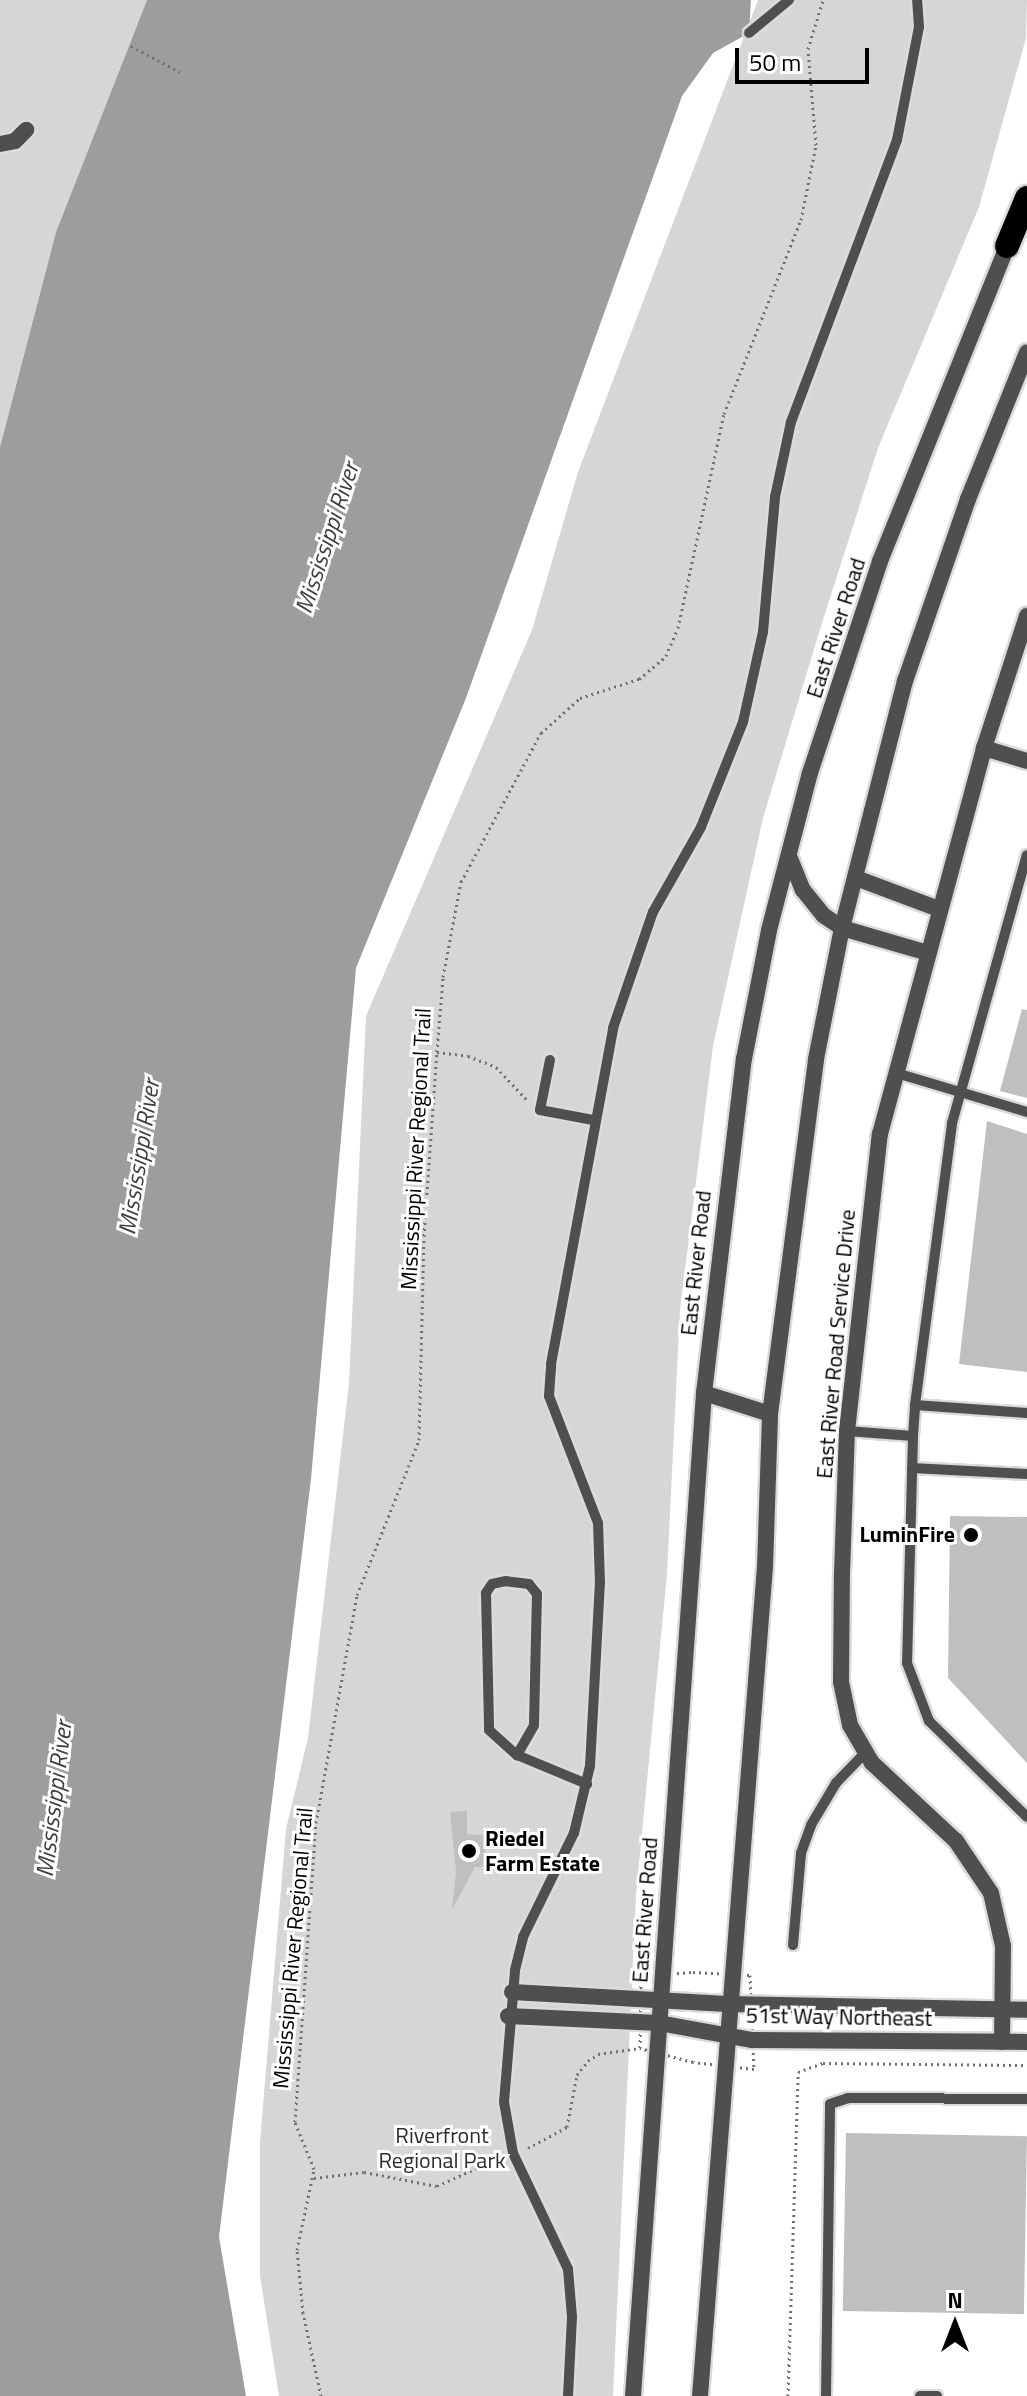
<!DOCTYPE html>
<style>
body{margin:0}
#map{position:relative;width:1027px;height:2396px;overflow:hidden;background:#fff;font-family:"Titillium Web",sans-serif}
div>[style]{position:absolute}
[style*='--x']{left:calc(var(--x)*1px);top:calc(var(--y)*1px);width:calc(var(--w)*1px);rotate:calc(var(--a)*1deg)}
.green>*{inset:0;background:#d6d6d6}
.water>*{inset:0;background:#9d9d9d}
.building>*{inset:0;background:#bfbfbf;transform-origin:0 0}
.path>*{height:3px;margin-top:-1.5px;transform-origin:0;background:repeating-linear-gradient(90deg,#717171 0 2px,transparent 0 6px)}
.roads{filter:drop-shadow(2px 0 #dbdbdb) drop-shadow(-2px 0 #dbdbdb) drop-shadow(0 2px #dbdbdb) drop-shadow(0 -2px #dbdbdb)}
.service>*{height:10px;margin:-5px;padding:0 5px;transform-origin:5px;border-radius:5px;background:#4f4f4f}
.minor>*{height:16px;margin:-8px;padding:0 8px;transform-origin:8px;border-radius:8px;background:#4f4f4f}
.tertiary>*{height:16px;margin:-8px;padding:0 8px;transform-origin:8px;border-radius:8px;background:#4f4f4f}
.motorway>*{height:24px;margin:-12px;padding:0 12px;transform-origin:12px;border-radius:12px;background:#000}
.dots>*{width:22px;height:22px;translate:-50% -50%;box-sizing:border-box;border:4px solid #fff;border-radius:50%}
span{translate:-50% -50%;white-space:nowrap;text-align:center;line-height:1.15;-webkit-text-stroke:6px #fff;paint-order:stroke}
.street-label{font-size:22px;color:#000}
.poi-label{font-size:22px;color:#000;font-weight:700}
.right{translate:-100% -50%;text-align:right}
.left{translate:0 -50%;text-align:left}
.park-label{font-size:22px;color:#2d2d2d}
.water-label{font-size:24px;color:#3e3e3e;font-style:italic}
.north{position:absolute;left:915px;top:2284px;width:80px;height:80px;-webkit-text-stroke:6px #fff;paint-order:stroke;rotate:0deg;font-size:22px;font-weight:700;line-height:32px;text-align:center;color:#000}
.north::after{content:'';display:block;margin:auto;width:28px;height:36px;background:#000;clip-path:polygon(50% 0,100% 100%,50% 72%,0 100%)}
.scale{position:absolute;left:735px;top:48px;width:134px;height:36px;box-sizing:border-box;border:4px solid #000;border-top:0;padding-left:10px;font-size:24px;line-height:28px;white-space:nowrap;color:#000;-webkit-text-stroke:6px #fff;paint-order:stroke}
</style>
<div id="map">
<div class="green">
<i style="clip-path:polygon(0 0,147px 0,56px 232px,0 447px)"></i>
<i style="clip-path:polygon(758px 0,1027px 0,1026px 38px,979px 207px,878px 448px,821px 626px,763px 818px,713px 1046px,680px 1310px,667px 1574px,636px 1895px,613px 2396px,279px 2396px,260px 2276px,260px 2142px,286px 1829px,308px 1738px,349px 1383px,366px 1016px,532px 630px,578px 472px)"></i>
</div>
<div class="water">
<i style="clip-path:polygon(147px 0,751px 0,749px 33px,713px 53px,682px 96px,466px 698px,356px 968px,311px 1479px,219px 2237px,246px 2396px,0 2396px,0 447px,56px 232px)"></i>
</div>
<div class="building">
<i style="clip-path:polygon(1022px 1009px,1027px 1010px,1027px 1098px,1000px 1091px)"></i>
<i style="clip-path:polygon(987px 1121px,1027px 1134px,1027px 1372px,959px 1364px)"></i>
<i style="clip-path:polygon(950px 1516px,1027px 1517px,1027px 1763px,948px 1678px)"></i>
<i style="clip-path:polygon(467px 1811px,467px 1834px,484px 1835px,486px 1867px,475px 1867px,452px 1910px,456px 1871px,450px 1812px)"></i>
<i style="left:846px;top:2133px;width:181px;height:178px;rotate:1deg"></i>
</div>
<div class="path">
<i style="--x:131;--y:46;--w:55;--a:28"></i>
<i style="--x:437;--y:1052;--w:31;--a:7"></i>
<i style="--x:468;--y:1056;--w:30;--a:21"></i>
<i style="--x:496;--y:1067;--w:47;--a:46.7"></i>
<i style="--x:693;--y:1972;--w:57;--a:3"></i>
<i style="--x:750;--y:1975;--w:94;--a:87.6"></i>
<i style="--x:754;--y:2069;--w:61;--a:-173.5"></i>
<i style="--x:693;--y:2062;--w:55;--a:-165.2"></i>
<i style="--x:640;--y:2048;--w:72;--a:-89.2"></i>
<i style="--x:641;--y:1976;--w:52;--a:-4.4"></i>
<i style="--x:528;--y:2148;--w:44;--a:-28.3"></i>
<i style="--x:567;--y:2127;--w:53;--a:-79.1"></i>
<i style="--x:577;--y:2075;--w:18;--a:-52"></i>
<i style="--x:588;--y:2061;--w:12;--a:-35"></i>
<i style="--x:598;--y:2054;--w:42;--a:-8.1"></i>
<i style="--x:314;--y:2178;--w:50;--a:-6.8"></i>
<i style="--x:364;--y:2172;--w:74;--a:10.9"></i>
<i style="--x:437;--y:2186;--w:70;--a:-24.4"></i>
<i style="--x:321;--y:2396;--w:85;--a:-102.2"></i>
<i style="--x:303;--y:2313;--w:63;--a:-95.4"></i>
<i style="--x:297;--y:2250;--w:83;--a:-78.1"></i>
<i style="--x:314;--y:2169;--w:51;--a:-112"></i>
<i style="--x:295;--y:2122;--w:300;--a:-86"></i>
<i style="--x:316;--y:1823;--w:232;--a:-79.8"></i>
<i style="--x:357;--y:1595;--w:167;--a:-68.2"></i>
<i style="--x:419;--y:1440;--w:204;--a:-88.6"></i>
<i style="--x:424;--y:1236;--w:184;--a:-86"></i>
<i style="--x:437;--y:1052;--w:75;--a:-85.4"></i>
<i style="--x:443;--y:977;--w:97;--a:-79.3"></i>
<i style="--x:461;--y:882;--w:169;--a:-61.8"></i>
<i style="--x:541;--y:733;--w:52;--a:-41.9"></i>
<i style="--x:580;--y:698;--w:62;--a:-17.9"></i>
<i style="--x:639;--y:679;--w:35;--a:-40"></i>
<i style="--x:666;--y:656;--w:30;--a:-67"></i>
<i style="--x:678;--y:628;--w:219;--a:-77.9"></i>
<i style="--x:724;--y:414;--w:209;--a:-68.4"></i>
<i style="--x:801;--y:220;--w:76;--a:-78.7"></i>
<i style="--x:816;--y:145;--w:96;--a:-94.8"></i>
<i style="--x:808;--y:49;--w:51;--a:-73"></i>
<i style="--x:788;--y:2396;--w:324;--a:-88.2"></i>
<i style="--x:798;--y:2072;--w:27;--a:-20"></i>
<i style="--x:823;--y:2063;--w:204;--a:0.6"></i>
</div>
<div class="roads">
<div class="service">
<i style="--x:749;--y:33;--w:52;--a:-39.5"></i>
<i style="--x:550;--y:1060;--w:51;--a:101.3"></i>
<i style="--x:540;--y:1110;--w:54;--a:10.7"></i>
<i style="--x:896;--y:1073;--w:137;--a:16.6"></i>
<i style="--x:915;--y:1405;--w:284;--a:-82.5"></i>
<i style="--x:952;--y:1123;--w:278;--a:-74.4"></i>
<i style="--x:847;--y:1431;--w:66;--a:4.3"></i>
<i style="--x:913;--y:1436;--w:31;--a:-86"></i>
<i style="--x:915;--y:1405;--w:112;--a:4.1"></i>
<i style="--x:913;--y:1436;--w:227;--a:91.5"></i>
<i style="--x:907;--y:1663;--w:62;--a:69.2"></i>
<i style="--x:929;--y:1721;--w:137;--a:44.4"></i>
<i style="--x:912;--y:1468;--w:115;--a:3"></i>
<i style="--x:517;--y:1755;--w:34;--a:-60"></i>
<i style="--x:534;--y:1725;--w:131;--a:-88.7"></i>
<i style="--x:537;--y:1594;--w:13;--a:-129"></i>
<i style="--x:529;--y:1584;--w:23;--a:-173"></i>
<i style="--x:506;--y:1581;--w:14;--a:168"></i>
<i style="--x:492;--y:1584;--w:11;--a:124"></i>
<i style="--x:486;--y:1593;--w:137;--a:88.7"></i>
<i style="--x:489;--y:1730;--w:38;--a:42"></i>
<i style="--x:517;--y:1755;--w:76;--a:22.5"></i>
<i style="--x:793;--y:1945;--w:92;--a:-85"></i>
<i style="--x:801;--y:1853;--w:30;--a:-70"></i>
<i style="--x:811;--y:1825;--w:49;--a:-59.2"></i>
<i style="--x:836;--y:1783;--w:42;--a:-46"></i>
<i style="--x:568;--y:2396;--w:79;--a:-87.1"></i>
<i style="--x:572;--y:2317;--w:48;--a:-94.8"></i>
<i style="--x:568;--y:2269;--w:128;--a:-115.4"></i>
<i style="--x:513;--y:2153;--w:52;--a:-100"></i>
<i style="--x:504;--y:2102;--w:132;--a:-85.2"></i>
<i style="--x:515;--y:1970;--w:34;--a:-76"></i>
<i style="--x:523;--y:1937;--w:116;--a:-63.9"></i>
<i style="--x:574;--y:1833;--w:69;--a:-76.6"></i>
<i style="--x:590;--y:1766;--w:183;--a:-86.9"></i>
<i style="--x:600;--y:1583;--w:60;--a:-91.9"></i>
<i style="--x:598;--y:1523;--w:136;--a:-111.1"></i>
<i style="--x:549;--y:1396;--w:32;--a:-86"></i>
<i style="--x:551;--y:1364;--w:342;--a:-79.5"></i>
<i style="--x:613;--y:1028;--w:123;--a:-71"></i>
<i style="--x:653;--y:912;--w:98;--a:-60.5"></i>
<i style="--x:701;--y:827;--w:113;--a:-68.2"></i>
<i style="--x:743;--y:722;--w:92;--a:-77.5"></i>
<i style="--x:763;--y:632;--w:136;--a:-84.9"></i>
<i style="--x:775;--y:497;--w:77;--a:-78"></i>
<i style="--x:791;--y:422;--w:301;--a:-69.4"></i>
<i style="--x:897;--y:140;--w:115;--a:-79"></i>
<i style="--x:919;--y:27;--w:27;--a:-94"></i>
<i style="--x:826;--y:2396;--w:292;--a:-89.2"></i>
<i style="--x:830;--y:2104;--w:19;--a:-18"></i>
<i style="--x:848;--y:2098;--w:179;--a:0.3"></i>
<i style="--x:920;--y:2396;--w:17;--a:0"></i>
</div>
<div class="minor">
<i style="--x:0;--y:144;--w:15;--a:-11"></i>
<i style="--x:15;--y:141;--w:16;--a:-45"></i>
<i style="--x:984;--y:748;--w:139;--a:-72"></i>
<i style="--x:512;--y:1992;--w:215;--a:3.2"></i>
<i style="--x:508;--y:2016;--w:151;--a:2.7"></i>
</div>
<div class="tertiary">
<i style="--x:789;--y:856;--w:37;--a:68"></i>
<i style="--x:803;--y:890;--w:32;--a:51"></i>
<i style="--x:823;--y:915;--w:23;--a:34"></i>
<i style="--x:842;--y:928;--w:90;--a:16.2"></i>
<i style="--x:856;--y:878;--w:89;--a:20.5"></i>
<i style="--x:704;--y:1393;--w:69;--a:17.7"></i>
<i style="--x:727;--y:2004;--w:300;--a:1.1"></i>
<i style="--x:659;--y:2023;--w:95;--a:10.4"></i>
<i style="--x:752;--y:2040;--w:275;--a:0.4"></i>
<i style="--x:1002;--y:2042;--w:96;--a:-89.4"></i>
<i style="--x:1003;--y:1946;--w:54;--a:-102.8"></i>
<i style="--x:991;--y:1893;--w:63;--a:-123.9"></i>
<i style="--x:956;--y:1841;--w:115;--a:-137.1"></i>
<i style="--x:872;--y:1763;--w:44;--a:-120.1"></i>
<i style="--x:850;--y:1725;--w:44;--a:-101.8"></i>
<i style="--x:841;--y:1682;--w:109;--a:-89.5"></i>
<i style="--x:842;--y:1573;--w:142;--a:-88"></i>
<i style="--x:847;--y:1431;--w:299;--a:-83.7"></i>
<i style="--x:880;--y:1134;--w:400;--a:-74.9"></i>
<i style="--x:984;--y:748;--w:45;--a:16.8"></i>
<i style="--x:633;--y:2396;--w:1006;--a:-85.95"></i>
<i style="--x:704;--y:1393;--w:336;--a:-83.2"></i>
<i style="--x:744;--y:1059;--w:131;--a:-79"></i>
<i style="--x:769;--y:930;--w:162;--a:-75.4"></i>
<i style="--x:810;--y:773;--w:223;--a:-71.7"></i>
<i style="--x:880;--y:561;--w:347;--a:-68"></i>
<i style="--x:700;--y:2396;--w:832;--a:-85.52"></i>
<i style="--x:765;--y:1567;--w:153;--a:-88.1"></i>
<i style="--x:770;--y:1414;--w:358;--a:-82.6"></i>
<i style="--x:816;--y:1059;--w:134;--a:-78.8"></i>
<i style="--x:842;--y:928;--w:255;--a:-75.7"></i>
<i style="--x:905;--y:681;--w:193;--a:-70.9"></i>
<i style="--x:968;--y:499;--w:158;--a:-68.1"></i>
</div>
<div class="motorway">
<i style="--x:1007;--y:246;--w:52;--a:-67.4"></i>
</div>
</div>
<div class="dots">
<i style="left:971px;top:1535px;background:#000"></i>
<i style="left:469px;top:1851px;background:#000"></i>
</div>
<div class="street-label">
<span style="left:836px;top:628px;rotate:-72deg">East River Road</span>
<span style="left:416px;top:1149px;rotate:-87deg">Mississippi River Regional Trail</span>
<span style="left:696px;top:1263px;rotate:-84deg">East River Road</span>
<span style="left:836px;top:1344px;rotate:-85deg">East River Road Service Drive</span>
<span style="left:645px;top:1910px;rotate:-86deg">East River Road</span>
<span style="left:293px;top:1948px;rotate:-85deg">Mississippi River Regional Trail</span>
<span style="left:839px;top:2017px;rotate:1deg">51st Way Northeast</span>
</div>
<div class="poi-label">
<span class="right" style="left:955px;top:1535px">LuminFire</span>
<span class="left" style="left:485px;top:1851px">Riedel<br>Farm Estate</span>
</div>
<div class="park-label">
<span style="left:442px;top:2148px">Riverfront<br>Regional Park</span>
</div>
<div class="water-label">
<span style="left:327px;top:538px;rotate:-72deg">Mississippi River</span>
<span style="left:139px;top:1157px;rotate:-81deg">Mississippi River</span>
<span style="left:54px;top:1799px;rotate:-83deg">Mississippi River</span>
</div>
<div class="north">N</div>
<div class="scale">50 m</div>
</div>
